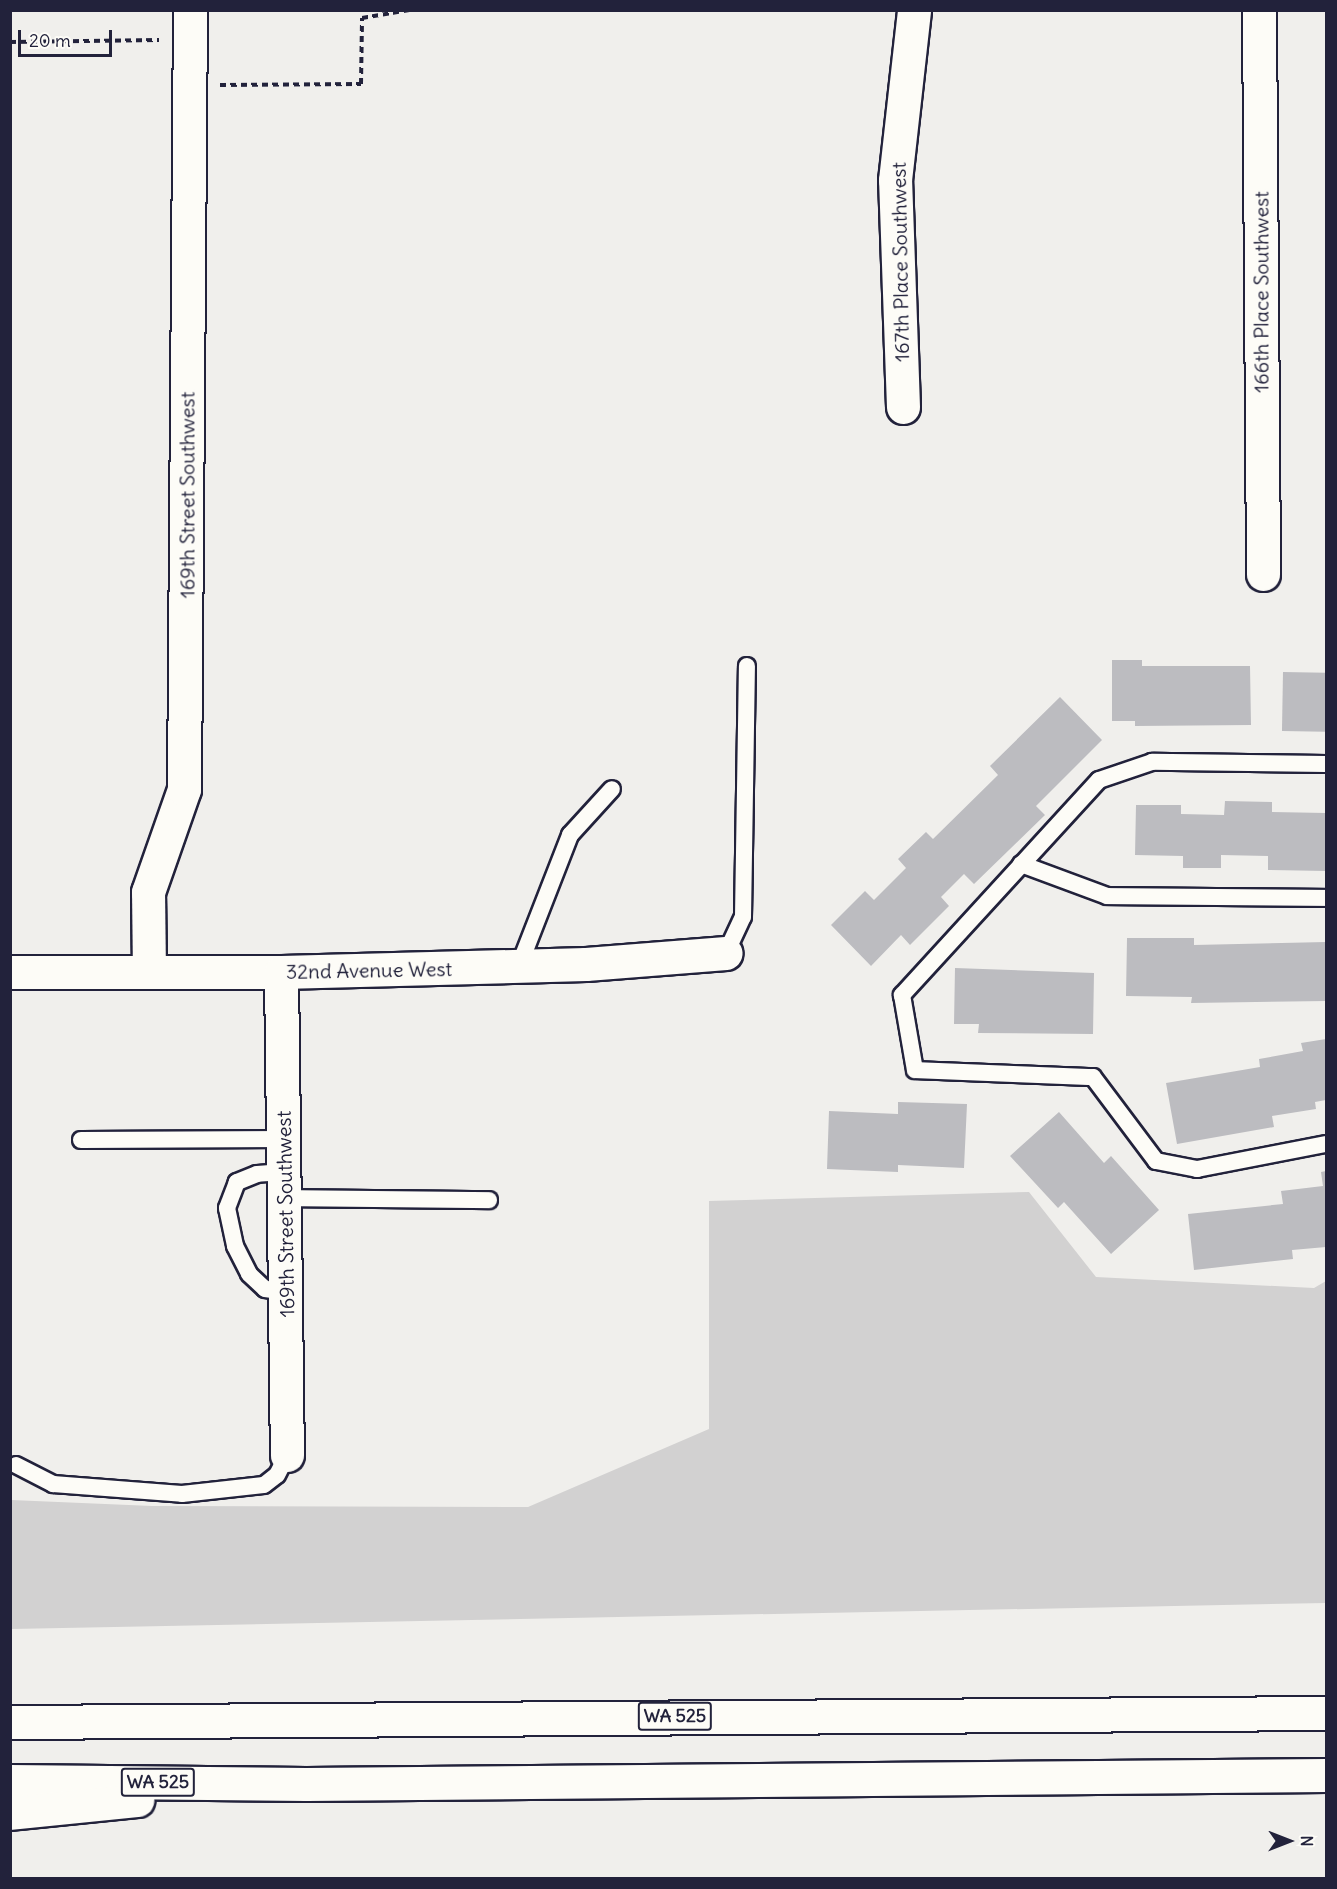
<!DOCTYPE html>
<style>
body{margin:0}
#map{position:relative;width:1337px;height:1889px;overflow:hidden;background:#f0efec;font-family:Delius,sans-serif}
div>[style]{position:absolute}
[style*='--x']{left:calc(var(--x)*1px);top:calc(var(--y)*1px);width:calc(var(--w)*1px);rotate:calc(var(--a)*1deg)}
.green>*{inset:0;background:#d2d1d1}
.building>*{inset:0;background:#bcbcc0;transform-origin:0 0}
.path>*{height:4px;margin-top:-2px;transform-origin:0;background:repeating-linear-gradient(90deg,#22223b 0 6px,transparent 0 10.5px)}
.roads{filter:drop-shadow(2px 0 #22223b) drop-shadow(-2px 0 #22223b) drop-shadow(0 2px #22223b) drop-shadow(0 -2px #22223b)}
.lane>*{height:16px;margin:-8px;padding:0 8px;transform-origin:8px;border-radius:8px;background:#fdfcf7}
.street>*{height:33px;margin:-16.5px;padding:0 16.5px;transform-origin:16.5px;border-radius:16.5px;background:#fdfcf7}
.highway>*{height:33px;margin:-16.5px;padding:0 16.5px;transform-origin:16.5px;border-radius:16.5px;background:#fdfcf7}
span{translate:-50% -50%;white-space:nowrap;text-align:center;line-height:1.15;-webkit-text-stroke:4.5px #fdfcf7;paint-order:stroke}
.shield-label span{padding:2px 4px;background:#fdfcf7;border:2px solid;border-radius:4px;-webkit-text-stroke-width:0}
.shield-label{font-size:18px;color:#22223b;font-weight:700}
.street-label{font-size:20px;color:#22223b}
.frame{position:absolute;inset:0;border:12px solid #22223b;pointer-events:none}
.north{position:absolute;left:1259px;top:1811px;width:60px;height:60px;-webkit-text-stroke:4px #fdfcf7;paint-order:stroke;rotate:90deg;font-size:16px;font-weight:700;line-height:24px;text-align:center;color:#22223b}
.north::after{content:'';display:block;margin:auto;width:21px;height:27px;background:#22223b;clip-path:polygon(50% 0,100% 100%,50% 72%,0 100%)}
.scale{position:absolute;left:18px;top:30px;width:94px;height:27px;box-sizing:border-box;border:3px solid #22223b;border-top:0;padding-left:8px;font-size:18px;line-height:21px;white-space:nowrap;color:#22223b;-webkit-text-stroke:4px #fdfcf7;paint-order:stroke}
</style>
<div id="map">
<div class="green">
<i style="clip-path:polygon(1029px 1192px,1096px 1277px,1314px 1288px,1326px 1281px,1326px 1603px,11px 1629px,11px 1500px,152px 1506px,528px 1507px,709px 1429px,709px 1201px)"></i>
</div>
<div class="building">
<i style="clip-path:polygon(1112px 660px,1142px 660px,1142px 666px,1250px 666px,1251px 725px,1135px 726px,1135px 721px,1112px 721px)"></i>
<i style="left:1283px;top:672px;width:43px;height:59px;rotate:1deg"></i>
<i style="clip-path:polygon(1060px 697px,1102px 740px,1036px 806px,1045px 815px,974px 884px,964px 874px,941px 897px,949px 906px,910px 945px,901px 935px,871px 966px,831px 925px,865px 891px,874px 900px,906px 868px,898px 859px,926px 832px,933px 839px,998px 775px,990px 766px)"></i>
<i style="clip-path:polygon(1225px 801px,1272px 802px,1272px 812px,1326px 813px,1326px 871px,1268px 870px,1268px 856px,1221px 855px,1221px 868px,1183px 868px,1183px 856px,1135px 855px,1136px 805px,1181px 805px,1181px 814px,1224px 815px)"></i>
<i style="clip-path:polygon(1127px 938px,1194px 938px,1194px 945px,1326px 942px,1326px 1001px,1191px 1003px,1192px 997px,1126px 996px)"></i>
<i style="clip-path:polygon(955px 968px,1094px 973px,1093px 1034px,978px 1033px,979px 1024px,954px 1024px)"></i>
<i style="clip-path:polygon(1326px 1039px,1326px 1100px,1315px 1102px,1316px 1109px,1272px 1116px,1274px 1127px,1177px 1144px,1166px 1083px,1260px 1067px,1259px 1059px,1303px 1051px,1301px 1043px)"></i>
<i style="clip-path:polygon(898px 1102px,967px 1104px,964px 1168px,898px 1165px,898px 1172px,827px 1169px,829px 1111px,898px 1114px)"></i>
<i style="clip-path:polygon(1059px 1112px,1104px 1163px,1111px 1156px,1159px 1210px,1111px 1254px,1064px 1202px,1058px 1208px,1010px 1156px)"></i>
<i style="clip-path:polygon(1326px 1171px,1326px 1247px,1292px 1250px,1293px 1259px,1194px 1270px,1188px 1214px,1283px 1204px,1281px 1191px,1323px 1186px,1321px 1172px)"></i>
</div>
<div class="path">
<i style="--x:10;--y:42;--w:149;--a:-0.8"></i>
<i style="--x:220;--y:85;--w:141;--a:-0.4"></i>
<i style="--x:361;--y:84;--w:66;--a:-89.1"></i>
<i style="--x:362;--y:18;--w:48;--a:-9.7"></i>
</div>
<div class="roads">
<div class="lane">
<i style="--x:1326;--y:764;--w:174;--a:-179.3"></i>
<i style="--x:1152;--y:762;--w:56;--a:161.2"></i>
<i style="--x:1099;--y:780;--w:292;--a:132.5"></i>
<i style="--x:902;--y:995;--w:76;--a:80.2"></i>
<i style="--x:915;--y:1070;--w:178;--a:2.3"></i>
<i style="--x:1093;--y:1077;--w:105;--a:53.1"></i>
<i style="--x:1156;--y:1161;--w:42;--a:11"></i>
<i style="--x:1197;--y:1169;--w:131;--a:-11"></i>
<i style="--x:1021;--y:864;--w:92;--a:20.4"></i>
<i style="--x:1107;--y:896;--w:219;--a:0.5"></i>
<i style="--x:726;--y:953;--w:40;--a:-65"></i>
<i style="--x:743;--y:917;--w:251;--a:-89.1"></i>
<i style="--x:519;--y:966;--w:141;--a:-68.7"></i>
<i style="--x:570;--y:835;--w:62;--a:-47.6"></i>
<i style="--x:81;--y:1140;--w:203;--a:-0.3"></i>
<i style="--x:284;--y:1172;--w:27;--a:176"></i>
<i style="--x:257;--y:1174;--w:22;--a:158"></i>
<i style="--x:237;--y:1182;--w:28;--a:111"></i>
<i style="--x:227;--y:1208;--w:39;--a:78"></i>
<i style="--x:235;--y:1246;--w:31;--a:63"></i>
<i style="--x:249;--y:1274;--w:22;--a:43"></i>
<i style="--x:265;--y:1289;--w:21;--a:8"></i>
<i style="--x:284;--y:1198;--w:205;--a:0.6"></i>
<i style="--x:16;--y:1465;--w:42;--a:27.2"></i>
<i style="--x:53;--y:1484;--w:129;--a:4.4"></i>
<i style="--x:182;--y:1494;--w:82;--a:-6.3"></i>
<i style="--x:264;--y:1485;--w:16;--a:-38"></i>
<i style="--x:277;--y:1475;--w:22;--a:-63"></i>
</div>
<div class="street">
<i style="--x:1259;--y:10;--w:564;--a:89.59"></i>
<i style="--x:903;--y:407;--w:227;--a:-92"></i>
<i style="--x:895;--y:180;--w:171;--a:-83.6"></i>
<i style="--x:10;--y:972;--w:271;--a:0"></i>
<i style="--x:281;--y:972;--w:305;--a:-1.5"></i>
<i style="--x:586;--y:964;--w:140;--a:-4.5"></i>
<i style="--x:149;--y:972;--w:80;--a:-90.7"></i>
<i style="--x:148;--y:892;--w:109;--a:-70.7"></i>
<i style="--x:184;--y:789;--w:779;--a:-89.56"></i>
<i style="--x:281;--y:972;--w:483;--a:89.3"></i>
</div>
<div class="highway">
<i style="--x:10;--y:1722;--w:1316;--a:-0.39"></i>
<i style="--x:10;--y:1781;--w:296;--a:0.6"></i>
<i style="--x:306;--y:1784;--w:1020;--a:-0.51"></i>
<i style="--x:10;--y:1813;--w:128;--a:-5.8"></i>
</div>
</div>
<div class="shield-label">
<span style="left:675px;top:1716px">WA 525</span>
<span style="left:158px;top:1782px">WA 525</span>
</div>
<div class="street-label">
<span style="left:900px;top:262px;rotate:-91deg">167th Place Southwest</span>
<span style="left:1261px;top:292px;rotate:-90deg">166th Place Southwest</span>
<span style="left:187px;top:495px;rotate:-90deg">169th Street Southwest</span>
<span style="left:369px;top:970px;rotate:-1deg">32nd Avenue West</span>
<span style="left:285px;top:1214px;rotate:-91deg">169th Street Southwest</span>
</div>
<div class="frame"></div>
<div class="north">N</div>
<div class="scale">20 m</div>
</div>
